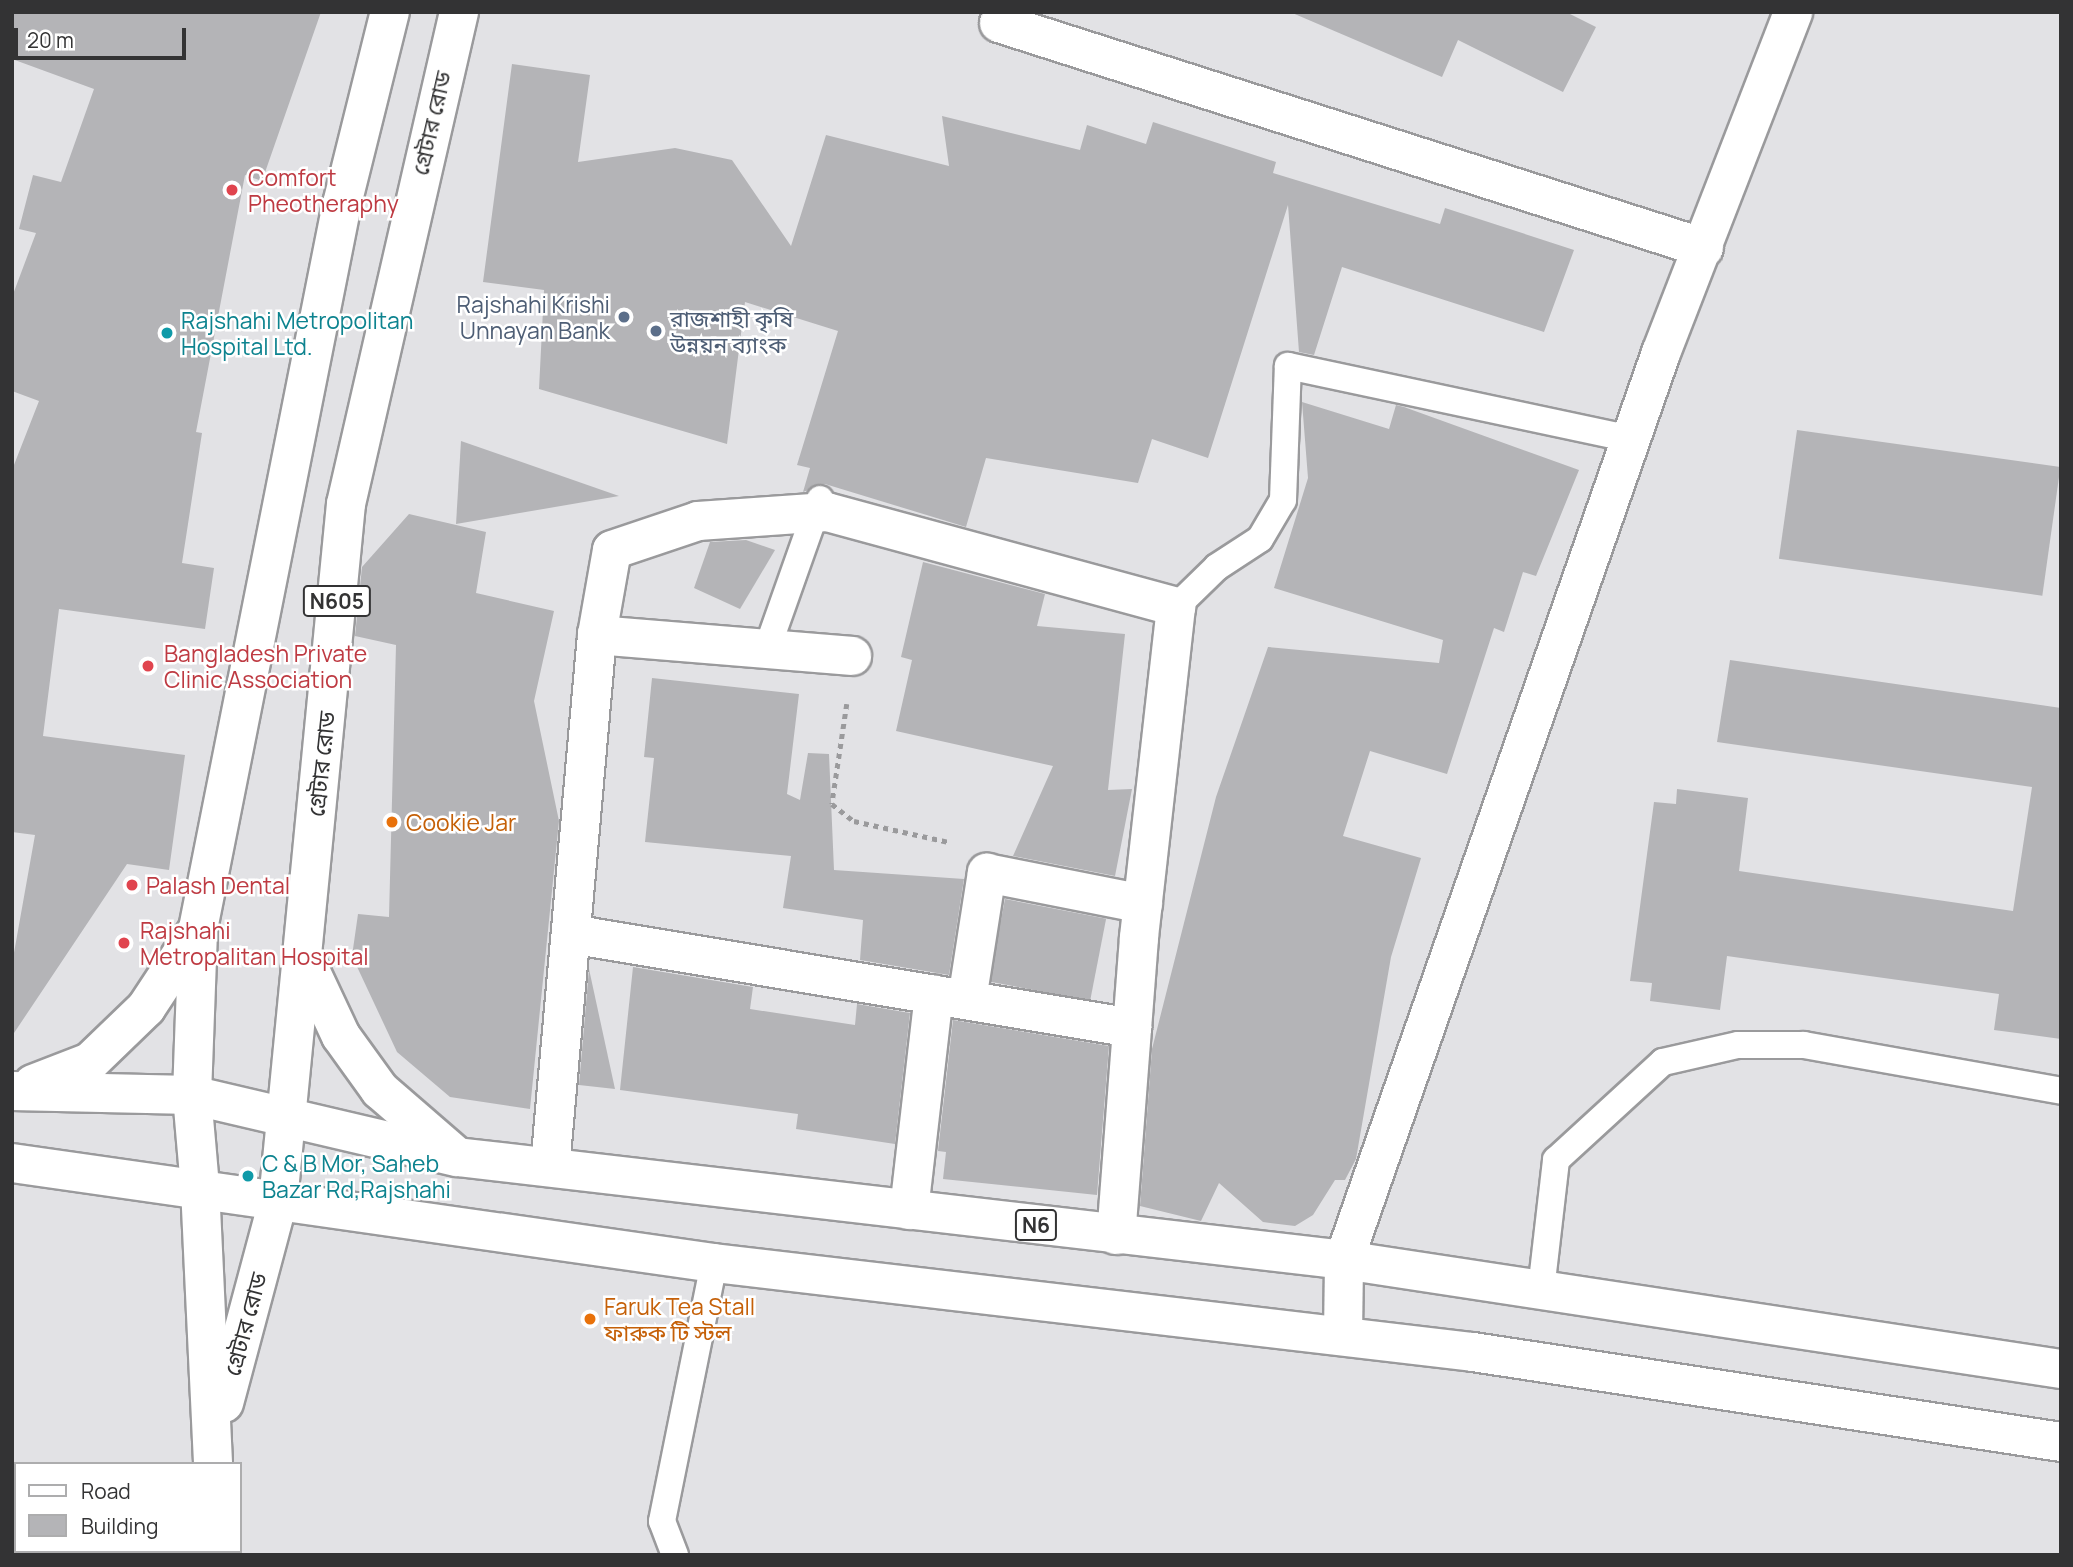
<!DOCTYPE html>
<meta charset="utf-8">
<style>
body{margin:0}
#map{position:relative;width:2073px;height:1567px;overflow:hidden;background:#e2e2e5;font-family:Manrope,"Noto Sans Bengali",sans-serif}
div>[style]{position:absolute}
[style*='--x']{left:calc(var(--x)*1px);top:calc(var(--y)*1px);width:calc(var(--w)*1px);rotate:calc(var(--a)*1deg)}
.building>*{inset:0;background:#b4b4b7;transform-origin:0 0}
.path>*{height:4.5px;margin-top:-2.25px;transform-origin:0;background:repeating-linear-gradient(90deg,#9a9a9c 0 5px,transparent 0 10px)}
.roads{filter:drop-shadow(2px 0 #9a9a9c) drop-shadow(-2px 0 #9a9a9c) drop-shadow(0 2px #9a9a9c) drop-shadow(0 -2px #9a9a9c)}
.service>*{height:26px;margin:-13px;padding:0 13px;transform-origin:13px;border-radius:13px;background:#fff}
.minor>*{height:38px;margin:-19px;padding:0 19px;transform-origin:19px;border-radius:19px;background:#fff}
.tertiary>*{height:38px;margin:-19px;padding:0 19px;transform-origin:19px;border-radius:19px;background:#fff}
.trunk>*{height:38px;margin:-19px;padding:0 19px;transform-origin:19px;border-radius:19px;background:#fff}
.dots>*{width:19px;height:19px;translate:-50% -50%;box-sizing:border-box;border:4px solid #fff;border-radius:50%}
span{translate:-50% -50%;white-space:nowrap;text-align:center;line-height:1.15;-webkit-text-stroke:5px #fff;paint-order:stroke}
.shield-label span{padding:2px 5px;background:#fff;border:2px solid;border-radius:5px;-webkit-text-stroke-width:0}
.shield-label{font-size:21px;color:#333334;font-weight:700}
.street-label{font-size:23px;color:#333334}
.health-label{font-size:23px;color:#be3a42}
.left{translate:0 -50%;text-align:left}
.service-label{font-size:23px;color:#4e5e75}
.right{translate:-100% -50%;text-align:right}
.culture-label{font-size:23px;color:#0d838f}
.food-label{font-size:23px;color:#c56008}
.frame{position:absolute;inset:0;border:14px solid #333334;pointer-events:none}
.legend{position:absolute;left:14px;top:1462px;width:228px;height:91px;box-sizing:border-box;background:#fff;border:2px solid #adadae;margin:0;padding:9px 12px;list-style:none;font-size:21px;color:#333334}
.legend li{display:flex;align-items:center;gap:14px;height:35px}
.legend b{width:35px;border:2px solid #adadae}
.scale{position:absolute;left:14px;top:28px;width:172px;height:32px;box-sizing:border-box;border:4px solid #333334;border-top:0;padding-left:9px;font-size:21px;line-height:24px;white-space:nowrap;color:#333334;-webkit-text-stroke:5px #fff;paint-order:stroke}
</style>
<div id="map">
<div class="building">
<i style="clip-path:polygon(12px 12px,321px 12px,262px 181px,245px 175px,196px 432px,202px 433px,182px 563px,214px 568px,205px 629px,59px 609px,43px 736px,185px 755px,169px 870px,127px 864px,12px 1036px,12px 964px,35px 835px,12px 832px,12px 470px,39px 401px,12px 391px,12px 297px,36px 233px,19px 229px,33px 175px,61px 182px,94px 89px,12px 59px)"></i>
<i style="clip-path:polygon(1290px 12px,1566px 12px,1596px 27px,1563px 92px,1458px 40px,1442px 77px)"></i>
<i style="clip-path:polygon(512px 64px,590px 75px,578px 162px,675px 148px,732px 160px,791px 246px,826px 135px,949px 166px,942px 116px,1080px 150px,1087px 125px,1146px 144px,1153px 122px,1276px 162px,1273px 173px,1440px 224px,1445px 208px,1574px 250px,1544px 332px,1342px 267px,1314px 355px,1299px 352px,1288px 205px,1208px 458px,1152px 439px,1138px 483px,986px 458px,966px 527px,825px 484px,803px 492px,810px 468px,797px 465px,838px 331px,745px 302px,727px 444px,539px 389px,544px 290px,483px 282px)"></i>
<i style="clip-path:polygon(1302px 402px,1389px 429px,1396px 405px,1404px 407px,1579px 470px,1536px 576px,1523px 572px,1504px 632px,1494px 628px,1447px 774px,1370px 751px,1343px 836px,1421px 858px,1391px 957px,1356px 1159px,1345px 1180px,1335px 1180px,1313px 1215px,1295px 1226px,1263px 1222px,1219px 1183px,1201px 1221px,1140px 1206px,1152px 1049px,1216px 797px,1268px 647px,1439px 663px,1443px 640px,1274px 588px,1308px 478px)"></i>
<i style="left:1797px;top:430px;width:266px;height:130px;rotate:8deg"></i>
<i style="clip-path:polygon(461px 441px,619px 496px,456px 524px)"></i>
<i style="clip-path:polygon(409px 514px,486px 532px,476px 593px,554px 611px,534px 701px,559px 821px,530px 1109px,450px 1097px,397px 1052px,352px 956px,358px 914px,389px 917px,396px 645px,355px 636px,362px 567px)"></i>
<i style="clip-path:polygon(746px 540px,775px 550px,740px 609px,694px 588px,710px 542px)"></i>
<i style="clip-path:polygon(923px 562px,1045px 594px,1037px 626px,1125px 634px,1108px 790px,1132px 789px,1115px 876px,1013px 856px,1053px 766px,896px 731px,912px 660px,901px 657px)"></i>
<i style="clip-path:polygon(1730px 660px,2061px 708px,2061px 1039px,1994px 1030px,1999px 994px,1727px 956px,1720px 1010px,1650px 1001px,1652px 983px,1630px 981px,1654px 802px,1676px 804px,1677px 789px,1748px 798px,1739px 871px,2013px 911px,2032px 787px,1717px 742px)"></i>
<i style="clip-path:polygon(652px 678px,799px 694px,787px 794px,800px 800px,808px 753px,829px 754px,834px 870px,964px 879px,949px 975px,860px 960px,863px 920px,783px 908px,791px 856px,645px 842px,654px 758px,644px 757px)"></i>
<i style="left:1005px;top:899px;width:103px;height:84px;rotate:11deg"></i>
<i style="clip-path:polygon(633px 967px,753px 987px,750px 1009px,855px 1025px,857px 1004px,910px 1013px,895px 1144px,796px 1129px,798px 1114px,620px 1090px)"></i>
<i style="clip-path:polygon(589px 969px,615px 1089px,579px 1085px)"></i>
<i style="clip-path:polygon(953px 1020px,1109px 1046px,1097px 1195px,943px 1179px,946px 1152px,938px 1151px)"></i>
</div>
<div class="path">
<i style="--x:847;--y:704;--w:101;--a:98.5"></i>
<i style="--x:832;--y:804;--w:28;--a:38"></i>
<i style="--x:854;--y:821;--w:97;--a:12.5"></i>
</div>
<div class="roads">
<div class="service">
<i style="--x:1176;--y:607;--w:57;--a:-44.3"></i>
<i style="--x:1217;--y:567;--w:51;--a:-33.1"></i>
<i style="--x:1260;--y:539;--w:45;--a:-59.5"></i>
<i style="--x:1283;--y:500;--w:134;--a:-87.9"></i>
<i style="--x:1288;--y:366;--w:350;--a:12"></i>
<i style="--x:767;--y:649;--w:159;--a:-70.5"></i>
<i style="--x:1541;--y:1290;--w:131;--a:-83.4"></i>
<i style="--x:1556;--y:1160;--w:145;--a:-42.5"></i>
<i style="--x:1663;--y:1062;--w:77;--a:-12.8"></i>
<i style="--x:1738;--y:1045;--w:66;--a:0"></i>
<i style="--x:1804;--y:1045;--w:261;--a:10.1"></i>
<i style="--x:675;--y:1555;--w:36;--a:-111"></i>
<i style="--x:662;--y:1521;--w:263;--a:-78.6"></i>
</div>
<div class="minor">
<i style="--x:999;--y:23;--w:740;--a:17.7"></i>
<i style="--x:597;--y:635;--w:256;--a:4.7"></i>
<i style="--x:571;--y:934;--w:569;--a:9.51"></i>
<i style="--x:967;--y:1000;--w:129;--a:-81.1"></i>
<i style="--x:987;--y:873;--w:159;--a:11.2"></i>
<i style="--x:550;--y:1167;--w:534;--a:-84.95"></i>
<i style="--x:597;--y:635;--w:86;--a:-80"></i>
<i style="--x:612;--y:550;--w:91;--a:-18.6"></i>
<i style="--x:698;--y:521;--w:129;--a:-4"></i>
<i style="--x:827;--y:512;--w:362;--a:15.2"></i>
<i style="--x:1176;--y:607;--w:333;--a:96.4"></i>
<i style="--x:1139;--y:938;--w:298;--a:94.4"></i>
<i style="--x:909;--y:1210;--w:217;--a:-83.4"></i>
<i style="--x:1343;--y:1335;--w:75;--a:-89.2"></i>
<i style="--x:1344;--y:1260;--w:961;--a:-70.74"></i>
<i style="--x:1661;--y:353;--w:366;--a:-68.8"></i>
</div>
<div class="tertiary">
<i style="--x:200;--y:1187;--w:277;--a:87.3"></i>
<i style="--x:224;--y:1403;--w:209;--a:-75"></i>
<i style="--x:204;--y:1555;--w:4;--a:-76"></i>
</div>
<div class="trunk">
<i style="--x:303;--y:955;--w:89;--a:64.9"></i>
<i style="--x:341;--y:1036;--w:67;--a:54.2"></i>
<i style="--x:380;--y:1090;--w:98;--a:40.9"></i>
<i style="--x:33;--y:1084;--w:61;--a:-21.1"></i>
<i style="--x:90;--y:1062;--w:78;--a:-44"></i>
<i style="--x:146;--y:1008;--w:95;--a:-56.6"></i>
<i style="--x:12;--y:1091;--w:180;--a:1.3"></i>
<i style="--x:192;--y:1095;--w:272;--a:13.2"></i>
<i style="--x:457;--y:1157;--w:893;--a:6.62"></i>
<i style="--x:1344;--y:1260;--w:725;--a:8.64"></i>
<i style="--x:12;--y:1163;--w:709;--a:8.11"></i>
<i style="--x:714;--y:1263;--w:764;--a:6.69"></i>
<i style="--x:1473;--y:1352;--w:595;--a:8.7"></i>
<i style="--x:200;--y:1187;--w:92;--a:-95"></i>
<i style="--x:192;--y:1095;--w:166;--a:-87.9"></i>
<i style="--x:198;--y:929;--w:739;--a:-78.77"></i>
<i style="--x:342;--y:204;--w:198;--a:-76"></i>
<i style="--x:278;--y:1201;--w:700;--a:-84.43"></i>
<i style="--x:346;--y:504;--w:505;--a:-77.06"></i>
</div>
</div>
<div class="dots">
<i style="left:232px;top:190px;background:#e0444e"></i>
<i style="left:624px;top:317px;background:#5c6f8a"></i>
<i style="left:656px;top:331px;background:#5c6f8a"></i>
<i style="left:167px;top:333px;background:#0f9aa8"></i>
<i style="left:148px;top:666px;background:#e0444e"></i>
<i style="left:392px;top:822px;background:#e8710a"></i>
<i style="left:132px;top:885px;background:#e0444e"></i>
<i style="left:124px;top:943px;background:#e0444e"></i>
<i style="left:248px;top:1176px;background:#0f9aa8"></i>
<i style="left:590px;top:1319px;background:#e8710a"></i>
</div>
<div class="shield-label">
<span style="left:337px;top:601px">N605</span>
<span style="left:1036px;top:1225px">N6</span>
</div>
<div class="street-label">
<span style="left:431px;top:123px;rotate:-77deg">গ্রেটার রোড</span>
<span style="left:321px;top:764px;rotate:-84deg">গ্রেটার রোড</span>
<span style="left:245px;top:1324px;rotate:-75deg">গ্রেটার রোড</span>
</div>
<div class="health-label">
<span class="left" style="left:248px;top:190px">Comfort<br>Pheotheraphy</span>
<span class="left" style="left:164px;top:666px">Bangladesh Private<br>Clinic Association</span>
<span class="left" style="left:146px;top:885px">Palash Dental</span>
<span class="left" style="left:140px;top:943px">Rajshahi<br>Metropalitan Hospital</span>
</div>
<div class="service-label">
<span class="right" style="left:610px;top:317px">Rajshahi Krishi<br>Unnayan Bank</span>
<span class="left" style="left:670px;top:331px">রাজশাহী কৃষি<br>উন্নয়ন ব্যাংক</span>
</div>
<div class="culture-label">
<span class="left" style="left:181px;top:333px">Rajshahi Metropolitan<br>Hospital Ltd.</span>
<span class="left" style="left:262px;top:1176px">C &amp; B Mor, Saheb<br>Bazar Rd,Rajshahi</span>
</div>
<div class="food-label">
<span class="left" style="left:406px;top:822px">Cookie Jar</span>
<span class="left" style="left:604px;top:1319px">Faruk Tea Stall<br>ফারুক টি স্টল</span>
</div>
<div class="frame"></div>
<ul class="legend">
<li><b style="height:9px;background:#fff"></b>Road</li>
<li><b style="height:19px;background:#b4b4b7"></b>Building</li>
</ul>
<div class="scale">20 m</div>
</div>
